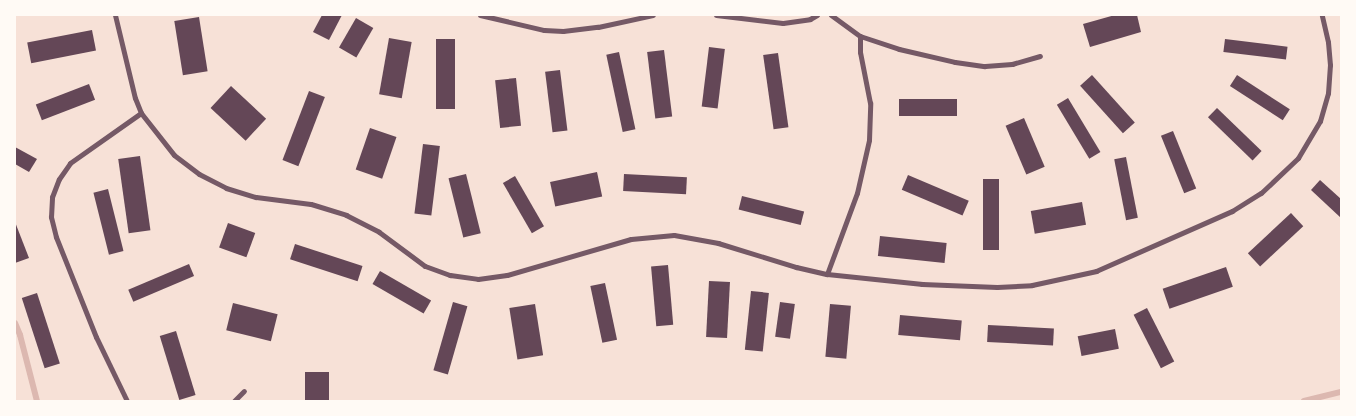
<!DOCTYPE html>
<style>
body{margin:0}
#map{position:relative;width:1356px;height:416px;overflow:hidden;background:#f7e1d7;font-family:Mulish,sans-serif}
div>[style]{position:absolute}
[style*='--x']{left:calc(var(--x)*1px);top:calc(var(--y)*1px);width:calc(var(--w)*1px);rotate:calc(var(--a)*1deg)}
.stream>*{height:6px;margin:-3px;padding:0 3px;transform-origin:3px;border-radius:3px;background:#dcb8b0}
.building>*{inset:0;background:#644757;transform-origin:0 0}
.minor>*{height:5px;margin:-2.5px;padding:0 2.5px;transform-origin:2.5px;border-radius:2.5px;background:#755966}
span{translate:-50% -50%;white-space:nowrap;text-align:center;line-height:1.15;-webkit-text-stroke:4px #fffaf5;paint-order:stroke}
.frame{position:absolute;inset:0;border:16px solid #fffaf5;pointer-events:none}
</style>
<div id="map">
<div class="stream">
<i style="--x:15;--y:323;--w:13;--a:67"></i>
<i style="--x:20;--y:335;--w:68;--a:75.6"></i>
<i style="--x:1304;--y:401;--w:38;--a:-14"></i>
</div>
<div class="building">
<i style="clip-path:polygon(322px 15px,342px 15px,329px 40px,313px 32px)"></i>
<i style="clip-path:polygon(1115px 15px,1137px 15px,1141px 32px,1090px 47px,1083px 24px)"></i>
<i style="left:199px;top:17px;width:55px;height:25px;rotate:81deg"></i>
<i style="left:356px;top:18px;width:20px;height:34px;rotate:30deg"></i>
<i style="left:92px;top:30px;width:21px;height:66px;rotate:79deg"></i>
<i style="left:389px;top:38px;width:23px;height:57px;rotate:10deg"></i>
<i style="left:436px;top:39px;width:19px;height:70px"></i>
<i style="left:1225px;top:39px;width:63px;height:13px;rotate:7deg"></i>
<i style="left:709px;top:47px;width:16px;height:60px;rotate:7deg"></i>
<i style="left:664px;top:50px;width:67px;height:17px;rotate:83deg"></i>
<i style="left:619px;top:52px;width:79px;height:13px;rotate:78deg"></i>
<i style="left:778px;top:53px;width:75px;height:15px;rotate:82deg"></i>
<i style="left:560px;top:70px;width:61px;height:15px;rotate:83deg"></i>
<i style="left:1092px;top:75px;width:64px;height:16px;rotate:48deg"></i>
<i style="left:1237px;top:75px;width:63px;height:13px;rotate:33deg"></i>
<i style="left:516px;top:78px;width:48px;height:21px;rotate:84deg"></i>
<i style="left:89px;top:84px;width:17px;height:57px;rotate:69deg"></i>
<i style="left:231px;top:86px;width:48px;height:30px;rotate:43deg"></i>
<i style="left:309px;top:91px;width:17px;height:74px;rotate:21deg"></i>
<i style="left:1068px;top:98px;width:63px;height:13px;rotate:59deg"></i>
<i style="left:899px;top:99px;width:58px;height:17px"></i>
<i style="left:1217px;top:108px;width:62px;height:13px;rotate:44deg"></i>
<i style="left:1024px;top:118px;width:53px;height:20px;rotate:67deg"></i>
<i style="left:370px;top:128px;width:28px;height:44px;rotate:19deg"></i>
<i style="left:1173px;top:131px;width:62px;height:13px;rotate:68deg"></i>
<i style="left:423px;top:144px;width:17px;height:70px;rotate:7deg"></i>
<i style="clip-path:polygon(15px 147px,37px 159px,29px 172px,15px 164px)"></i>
<i style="left:140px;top:156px;width:75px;height:22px;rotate:82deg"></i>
<i style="left:1126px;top:157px;width:62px;height:12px;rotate:79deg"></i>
<i style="left:597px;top:172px;width:25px;height:48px;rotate:78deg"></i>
<i style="left:466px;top:174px;width:61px;height:18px;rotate:76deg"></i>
<i style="left:624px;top:174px;width:63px;height:17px;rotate:3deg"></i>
<i style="left:908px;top:175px;width:66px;height:16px;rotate:23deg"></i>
<i style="left:515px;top:176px;width:58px;height:14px;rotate:60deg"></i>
<i style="left:983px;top:179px;width:16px;height:71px"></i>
<i style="clip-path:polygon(1320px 180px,1341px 199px,1341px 218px,1311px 190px)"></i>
<i style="left:108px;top:189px;width:64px;height:15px;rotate:76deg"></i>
<i style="left:742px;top:196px;width:64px;height:14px;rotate:14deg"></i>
<i style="left:1082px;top:202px;width:23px;height:52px;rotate:80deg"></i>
<i style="left:1291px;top:213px;width:18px;height:59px;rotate:47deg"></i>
<i style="clip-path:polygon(15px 222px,29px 258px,15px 263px)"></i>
<i style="left:228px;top:223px;width:29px;height:26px;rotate:20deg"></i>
<i style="left:880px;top:236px;width:67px;height:20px;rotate:6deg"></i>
<i style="left:295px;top:244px;width:71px;height:16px;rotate:18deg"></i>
<i style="left:189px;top:264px;width:13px;height:66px;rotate:67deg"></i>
<i style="left:668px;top:265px;width:60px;height:17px;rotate:85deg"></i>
<i style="left:1226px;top:267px;width:21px;height:67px;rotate:71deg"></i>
<i style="left:380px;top:271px;width:59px;height:15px;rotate:30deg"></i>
<i style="left:709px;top:281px;width:21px;height:56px;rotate:3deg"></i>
<i style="left:605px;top:283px;width:58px;height:15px;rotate:78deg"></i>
<i style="left:751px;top:291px;width:18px;height:59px;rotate:6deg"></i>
<i style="left:37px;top:293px;width:74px;height:16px;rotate:72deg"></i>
<i style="left:453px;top:302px;width:15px;height:71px;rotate:16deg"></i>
<i style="left:780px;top:302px;width:15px;height:35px;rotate:8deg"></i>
<i style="left:233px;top:303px;width:46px;height:28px;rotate:14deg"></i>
<i style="left:535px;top:304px;width:52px;height:26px;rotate:81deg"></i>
<i style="left:830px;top:304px;width:21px;height:53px;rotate:5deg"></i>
<i style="left:1147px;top:308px;width:60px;height:15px;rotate:63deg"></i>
<i style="left:900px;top:315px;width:62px;height:20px;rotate:5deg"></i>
<i style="left:988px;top:325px;width:66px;height:17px;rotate:3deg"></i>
<i style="left:1115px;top:329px;width:20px;height:38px;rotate:79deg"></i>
<i style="left:176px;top:331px;width:67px;height:17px;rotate:73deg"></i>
<i style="left:305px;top:372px;width:24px;height:29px"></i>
</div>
<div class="minor">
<i style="--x:115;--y:15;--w:85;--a:76.5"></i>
<i style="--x:135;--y:98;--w:16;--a:68"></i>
<i style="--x:141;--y:113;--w:53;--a:51.8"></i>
<i style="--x:174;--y:155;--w:31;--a:37"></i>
<i style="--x:199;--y:174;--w:30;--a:27"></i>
<i style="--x:226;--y:188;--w:31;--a:17"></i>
<i style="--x:256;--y:197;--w:55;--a:7.3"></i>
<i style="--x:311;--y:204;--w:37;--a:17"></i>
<i style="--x:346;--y:215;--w:37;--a:27"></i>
<i style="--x:379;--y:232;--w:57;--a:36.5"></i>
<i style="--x:425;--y:266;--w:27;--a:20"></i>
<i style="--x:450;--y:275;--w:28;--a:8"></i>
<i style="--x:478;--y:279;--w:29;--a:-8"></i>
<i style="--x:507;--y:275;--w:129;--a:-16.2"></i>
<i style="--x:631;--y:239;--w:43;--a:-5.3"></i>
<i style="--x:674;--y:235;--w:45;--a:10.3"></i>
<i style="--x:718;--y:243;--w:82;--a:17.1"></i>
<i style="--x:796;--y:267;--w:32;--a:13"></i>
<i style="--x:827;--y:274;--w:96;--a:6"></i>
<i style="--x:922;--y:284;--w:75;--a:2.3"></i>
<i style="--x:997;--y:287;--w:35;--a:-3"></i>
<i style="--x:1032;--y:285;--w:66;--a:-12.3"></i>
<i style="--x:1096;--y:271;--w:149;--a:-23.8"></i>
<i style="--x:1232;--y:211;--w:34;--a:-32"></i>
<i style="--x:1261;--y:193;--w:51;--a:-43.4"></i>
<i style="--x:1298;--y:158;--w:43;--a:-59.3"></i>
<i style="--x:1320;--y:121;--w:29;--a:-74"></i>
<i style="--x:1328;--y:93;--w:28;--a:-86"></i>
<i style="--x:1330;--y:65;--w:23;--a:-95"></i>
<i style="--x:1328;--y:42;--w:28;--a:-103"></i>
<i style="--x:480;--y:15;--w:66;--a:13.2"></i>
<i style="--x:544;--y:30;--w:19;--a:3"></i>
<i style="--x:563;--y:31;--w:35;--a:-7"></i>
<i style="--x:598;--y:27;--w:56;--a:-12.3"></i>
<i style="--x:716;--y:15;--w:67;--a:6.8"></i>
<i style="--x:783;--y:23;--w:27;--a:-8"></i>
<i style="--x:810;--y:19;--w:8;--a:-30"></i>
<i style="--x:831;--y:15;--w:36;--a:36"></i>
<i style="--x:860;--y:36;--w:41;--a:18.4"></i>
<i style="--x:899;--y:49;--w:57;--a:13.1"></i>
<i style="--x:955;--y:62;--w:30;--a:8"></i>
<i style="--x:985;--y:66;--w:27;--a:-4"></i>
<i style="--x:1012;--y:64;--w:29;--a:-16"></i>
<i style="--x:827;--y:274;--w:86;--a:-69.7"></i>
<i style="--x:857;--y:193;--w:54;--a:-77.2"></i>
<i style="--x:869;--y:140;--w:37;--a:-88"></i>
<i style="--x:870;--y:103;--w:52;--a:-101.1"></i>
<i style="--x:860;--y:52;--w:16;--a:-90"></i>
<i style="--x:127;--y:401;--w:71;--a:-115.8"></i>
<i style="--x:96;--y:337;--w:108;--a:-111.8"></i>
<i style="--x:56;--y:237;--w:21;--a:-104"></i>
<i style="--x:51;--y:217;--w:20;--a:-87"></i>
<i style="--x:52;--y:197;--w:19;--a:-69"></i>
<i style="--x:59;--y:179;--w:19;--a:-55"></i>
<i style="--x:70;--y:163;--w:87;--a:-35.2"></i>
<i style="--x:234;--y:401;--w:14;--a:-45"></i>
</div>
<div class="frame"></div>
</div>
